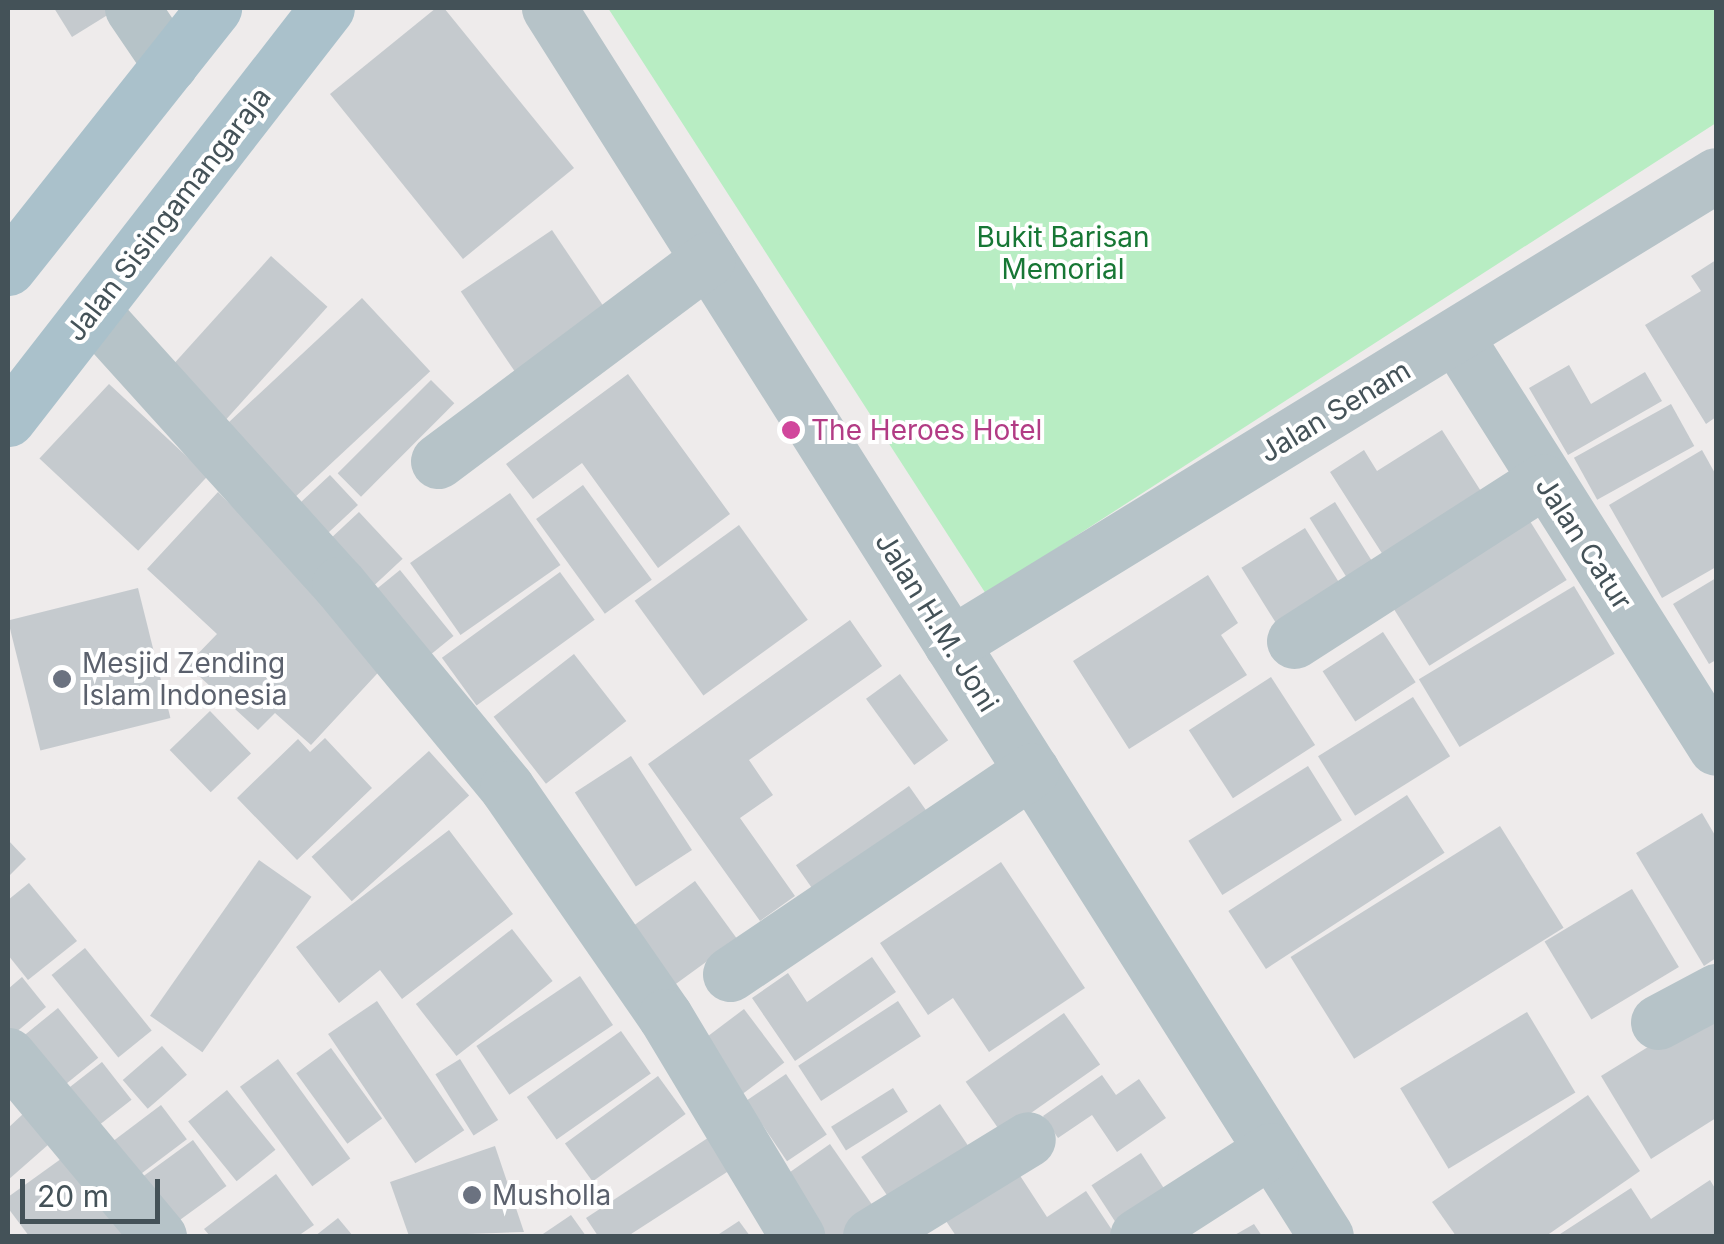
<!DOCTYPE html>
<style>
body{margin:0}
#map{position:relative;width:1724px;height:1244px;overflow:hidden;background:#eeebeb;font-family:Inter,sans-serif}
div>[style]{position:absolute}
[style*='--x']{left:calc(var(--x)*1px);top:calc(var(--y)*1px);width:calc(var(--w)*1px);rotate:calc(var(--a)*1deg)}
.green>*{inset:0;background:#b8edc3}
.building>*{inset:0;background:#c5cace;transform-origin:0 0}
.minor>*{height:55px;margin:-27.5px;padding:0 27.5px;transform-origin:27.5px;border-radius:27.5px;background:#b6c3c8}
.major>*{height:55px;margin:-27.5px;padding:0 27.5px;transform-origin:27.5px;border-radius:27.5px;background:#aac1cb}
.dots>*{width:28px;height:28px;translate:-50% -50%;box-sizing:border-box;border:5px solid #fff;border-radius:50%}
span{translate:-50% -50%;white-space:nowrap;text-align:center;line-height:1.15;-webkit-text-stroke:8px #fff;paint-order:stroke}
.street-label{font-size:28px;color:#445258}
.park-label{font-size:28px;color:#177735}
.hotel-label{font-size:28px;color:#b23c85}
.left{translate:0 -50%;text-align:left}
.worship-label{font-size:28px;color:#5b616d}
.frame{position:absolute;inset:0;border:10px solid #445258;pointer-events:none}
.scale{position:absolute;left:20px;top:1179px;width:140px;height:45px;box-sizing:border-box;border:5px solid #445258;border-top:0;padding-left:12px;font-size:30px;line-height:35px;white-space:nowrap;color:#445258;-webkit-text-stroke:8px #fff;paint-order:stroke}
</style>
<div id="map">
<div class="green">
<i style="clip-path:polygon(608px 8px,1716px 8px,1716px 123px,986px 594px)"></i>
</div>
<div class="building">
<i style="clip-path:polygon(54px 8px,112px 8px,114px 11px,72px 37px)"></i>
<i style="clip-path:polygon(436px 8px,444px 8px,574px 168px,463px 259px,330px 94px)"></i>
<i style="left:552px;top:230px;width:99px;height:110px;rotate:56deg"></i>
<i style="left:271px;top:256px;width:76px;height:165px;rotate:42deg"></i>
<i style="clip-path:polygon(1716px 260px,1716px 417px,1706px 424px,1645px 325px,1701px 291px,1691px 276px)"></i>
<i style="left:362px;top:298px;width:100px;height:196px;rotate:47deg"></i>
<i style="clip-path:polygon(1569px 365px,1591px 404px,1645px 372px,1662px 401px,1568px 455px,1529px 388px)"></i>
<i style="clip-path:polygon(628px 374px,730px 514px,658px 568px,582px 463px,533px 499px,506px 464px)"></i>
<i style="left:431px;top:380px;width:33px;height:132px;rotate:45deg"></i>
<i style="left:109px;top:384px;width:135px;height:102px;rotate:43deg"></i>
<i style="left:1671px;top:404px;width:48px;height:111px;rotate:61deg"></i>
<i style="clip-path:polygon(1442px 430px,1491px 507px,1392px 569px,1330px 472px,1364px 450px,1377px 471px)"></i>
<i style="clip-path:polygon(1702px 450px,1716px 475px,1716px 567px,1662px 598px,1609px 505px)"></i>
<i style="left:330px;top:475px;width:41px;height:59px;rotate:47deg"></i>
<i style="left:583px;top:485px;width:117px;height:58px;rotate:54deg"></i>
<i style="clip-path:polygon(218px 492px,387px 663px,311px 745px,275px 713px,258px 730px,187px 665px,217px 634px,147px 569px)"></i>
<i style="left:510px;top:493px;width:88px;height:122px;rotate:55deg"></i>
<i style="left:1335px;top:502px;width:84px;height:30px;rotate:58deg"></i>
<i style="left:359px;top:512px;width:64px;height:56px;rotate:47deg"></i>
<i style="left:1528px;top:518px;width:73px;height:162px;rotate:58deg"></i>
<i style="left:739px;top:525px;width:117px;height:129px;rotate:54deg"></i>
<i style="left:1305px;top:528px;width:79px;height:75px;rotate:58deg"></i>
<i style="left:400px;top:570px;width:85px;height:36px;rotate:51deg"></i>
<i style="left:560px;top:572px;width:59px;height:146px;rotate:54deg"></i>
<i style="clip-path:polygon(1208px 575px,1238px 623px,1221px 635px,1247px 675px,1129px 749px,1073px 661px)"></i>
<i style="clip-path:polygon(1716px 578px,1716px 660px,1709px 664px,1673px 604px)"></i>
<i style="left:1574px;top:586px;width:79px;height:181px;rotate:59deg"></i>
<i style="left:138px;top:588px;width:134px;height:134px;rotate:76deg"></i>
<i style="clip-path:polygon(850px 620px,882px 666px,749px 760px,773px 795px,740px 818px,795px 896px,760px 921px,648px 764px)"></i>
<i style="left:1383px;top:632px;width:60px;height:72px;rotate:57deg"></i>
<i style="left:574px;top:654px;width:85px;height:102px;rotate:52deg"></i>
<i style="left:900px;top:674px;width:82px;height:42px;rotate:54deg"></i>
<i style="left:1271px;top:677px;width:81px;height:98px;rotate:57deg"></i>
<i style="left:1413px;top:697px;width:70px;height:112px;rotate:58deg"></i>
<i style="left:210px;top:711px;width:59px;height:56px;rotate:46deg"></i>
<i style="clip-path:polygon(325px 738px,372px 788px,297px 860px,237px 798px,298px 739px,310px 752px)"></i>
<i style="left:429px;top:751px;width:60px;height:158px;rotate:48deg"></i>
<i style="left:631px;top:756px;width:112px;height:67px;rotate:57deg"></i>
<i style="left:1308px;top:766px;width:64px;height:141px;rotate:58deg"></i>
<i style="left:909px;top:786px;width:37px;height:138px;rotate:55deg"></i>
<i style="left:1407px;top:795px;width:69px;height:213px;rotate:57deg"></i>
<i style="clip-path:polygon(1702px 813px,1716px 837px,1716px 958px,1704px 966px,1636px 853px)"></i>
<i style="left:1500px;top:826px;width:120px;height:247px;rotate:58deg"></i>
<i style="clip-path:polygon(449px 830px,513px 914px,402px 999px,380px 970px,339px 1003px,296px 947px)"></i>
<i style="clip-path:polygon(8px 840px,26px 859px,8px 877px)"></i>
<i style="left:259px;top:860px;width:64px;height:190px;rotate:35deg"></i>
<i style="clip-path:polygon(1001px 862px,1085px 988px,989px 1052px,953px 998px,928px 1015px,880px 943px)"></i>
<i style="left:695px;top:881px;width:72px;height:85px;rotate:54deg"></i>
<i style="clip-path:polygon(29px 883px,77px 941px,28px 980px,8px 955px,8px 900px)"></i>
<i style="left:1632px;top:889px;width:91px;height:102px;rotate:59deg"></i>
<i style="left:512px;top:929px;width:66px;height:122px;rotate:52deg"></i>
<i style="left:85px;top:948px;width:106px;height:43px;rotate:51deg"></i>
<i style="clip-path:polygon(872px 957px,896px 992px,795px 1061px,752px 998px,788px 973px,807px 1002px)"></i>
<i style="left:580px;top:976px;width:59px;height:125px;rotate:56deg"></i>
<i style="clip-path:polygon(22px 977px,46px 1007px,8px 1039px,8px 989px)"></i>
<i style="left:377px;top:1001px;width:156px;height:59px;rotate:56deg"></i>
<i style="left:898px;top:1001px;width:42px;height:119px;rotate:57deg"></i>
<i style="clip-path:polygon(1716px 1005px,1716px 1118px,1651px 1159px,1601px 1076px)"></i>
<i style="left:58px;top:1008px;width:64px;height:63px;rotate:51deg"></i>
<i style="left:744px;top:1009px;width:67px;height:54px;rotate:53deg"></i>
<i style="left:1527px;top:1012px;width:94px;height:148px;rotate:59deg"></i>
<i style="left:1064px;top:1013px;width:63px;height:120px;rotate:55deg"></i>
<i style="left:621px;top:1031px;width:52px;height:115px;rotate:55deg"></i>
<i style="left:162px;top:1046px;width:38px;height:52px;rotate:49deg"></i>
<i style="left:331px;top:1048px;width:87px;height:43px;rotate:54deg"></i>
<i style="left:278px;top:1059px;width:123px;height:47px;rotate:54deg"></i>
<i style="left:460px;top:1059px;width:72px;height:29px;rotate:58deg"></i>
<i style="left:102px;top:1062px;width:48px;height:63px;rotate:52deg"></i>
<i style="left:786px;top:1074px;width:73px;height:48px;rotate:56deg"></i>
<i style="clip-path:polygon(1102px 1075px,1116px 1095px,1139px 1079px,1166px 1118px,1117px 1152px,1092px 1115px,1058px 1138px,1043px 1116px)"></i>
<i style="left:658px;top:1076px;width:47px;height:115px;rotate:54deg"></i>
<i style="left:893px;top:1088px;width:28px;height:73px;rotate:58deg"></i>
<i style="left:227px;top:1090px;width:77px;height:50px;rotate:51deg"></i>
<i style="clip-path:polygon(1588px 1095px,1640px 1171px,1546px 1236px,1456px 1236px,1432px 1202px)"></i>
<i style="left:940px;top:1104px;width:63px;height:95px;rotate:56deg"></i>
<i style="left:161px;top:1105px;width:43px;height:66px;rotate:53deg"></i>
<i style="clip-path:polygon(23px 1114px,49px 1144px,8px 1180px,8px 1128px)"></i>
<i style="clip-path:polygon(720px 1130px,741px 1163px,628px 1236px,598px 1236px,586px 1218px)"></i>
<i style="left:193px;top:1140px;width:57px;height:67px;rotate:54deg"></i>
<i style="clip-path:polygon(830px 1144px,882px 1219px,857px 1236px,824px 1236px,783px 1177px)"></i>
<i style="clip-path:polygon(495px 1146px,524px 1232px,409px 1236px,390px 1182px)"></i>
<i style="left:1141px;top:1153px;width:60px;height:59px;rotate:57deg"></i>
<i style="clip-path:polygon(65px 1156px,124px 1236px,29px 1236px,8px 1208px,8px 1197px)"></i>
<i style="clip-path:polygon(1015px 1168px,1047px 1217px,1086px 1191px,1116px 1236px,956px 1236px,942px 1215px)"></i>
<i style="clip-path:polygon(276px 1174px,314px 1225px,298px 1236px,210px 1236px,204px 1229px)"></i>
<i style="clip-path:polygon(1710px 1180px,1716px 1190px,1716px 1236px,1557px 1236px,1631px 1188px,1651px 1219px)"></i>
<i style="clip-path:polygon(571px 1215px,586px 1236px,540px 1236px)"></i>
<i style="clip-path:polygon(338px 1218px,353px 1236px,315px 1236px)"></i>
<i style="clip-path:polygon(739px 1221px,750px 1236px,716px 1236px)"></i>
<i style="clip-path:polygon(1254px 1224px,1262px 1236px,1233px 1236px)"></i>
</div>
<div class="minor">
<i style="--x:132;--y:8;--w:68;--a:55.8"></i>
<i style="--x:549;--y:8;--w:1453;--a:57.68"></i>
<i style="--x:94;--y:313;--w:365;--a:47.9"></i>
<i style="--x:339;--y:584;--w:264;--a:50.5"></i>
<i style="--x:507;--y:788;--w:277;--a:55.3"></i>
<i style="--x:665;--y:1016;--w:257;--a:59"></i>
<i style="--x:1456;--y:337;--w:486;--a:57.7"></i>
<i style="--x:438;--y:461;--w:337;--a:-36.8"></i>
<i style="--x:1294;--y:641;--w:296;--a:-32.7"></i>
<i style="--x:951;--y:644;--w:897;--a:-31.51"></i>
<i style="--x:730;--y:974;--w:364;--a:-34"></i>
<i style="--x:1658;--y:1022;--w:66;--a:-28.1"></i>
<i style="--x:8;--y:1055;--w:236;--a:50.2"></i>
<i style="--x:870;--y:1236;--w:185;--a:-31.5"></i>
<i style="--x:1137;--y:1236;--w:159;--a:-32.7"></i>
</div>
<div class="major">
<i style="--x:8;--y:268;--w:332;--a:-51.6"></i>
<i style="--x:8;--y:419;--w:520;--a:-52.18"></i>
</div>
<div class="dots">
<i style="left:791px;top:430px;background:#d1479c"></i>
<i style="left:62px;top:679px;background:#6b7280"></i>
<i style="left:472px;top:1195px;background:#6b7280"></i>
</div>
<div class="street-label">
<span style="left:168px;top:214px;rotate:-52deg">Jalan Sisingamangaraja</span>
<span style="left:1335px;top:411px;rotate:-31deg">Jalan Senam</span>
<span style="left:1584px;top:543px;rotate:57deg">Jalan Catur</span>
<span style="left:937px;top:622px;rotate:58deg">Jalan H.M. Joni</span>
</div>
<div class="park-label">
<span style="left:1063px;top:253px">Bukit Barisan<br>Memorial</span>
</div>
<div class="hotel-label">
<span class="left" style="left:811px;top:430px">The Heroes Hotel</span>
</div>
<div class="worship-label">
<span class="left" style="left:82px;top:679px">Mesjid Zending<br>Islam Indonesia</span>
<span class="left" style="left:492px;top:1195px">Musholla</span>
</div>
<div class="frame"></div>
<div class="scale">20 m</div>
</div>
